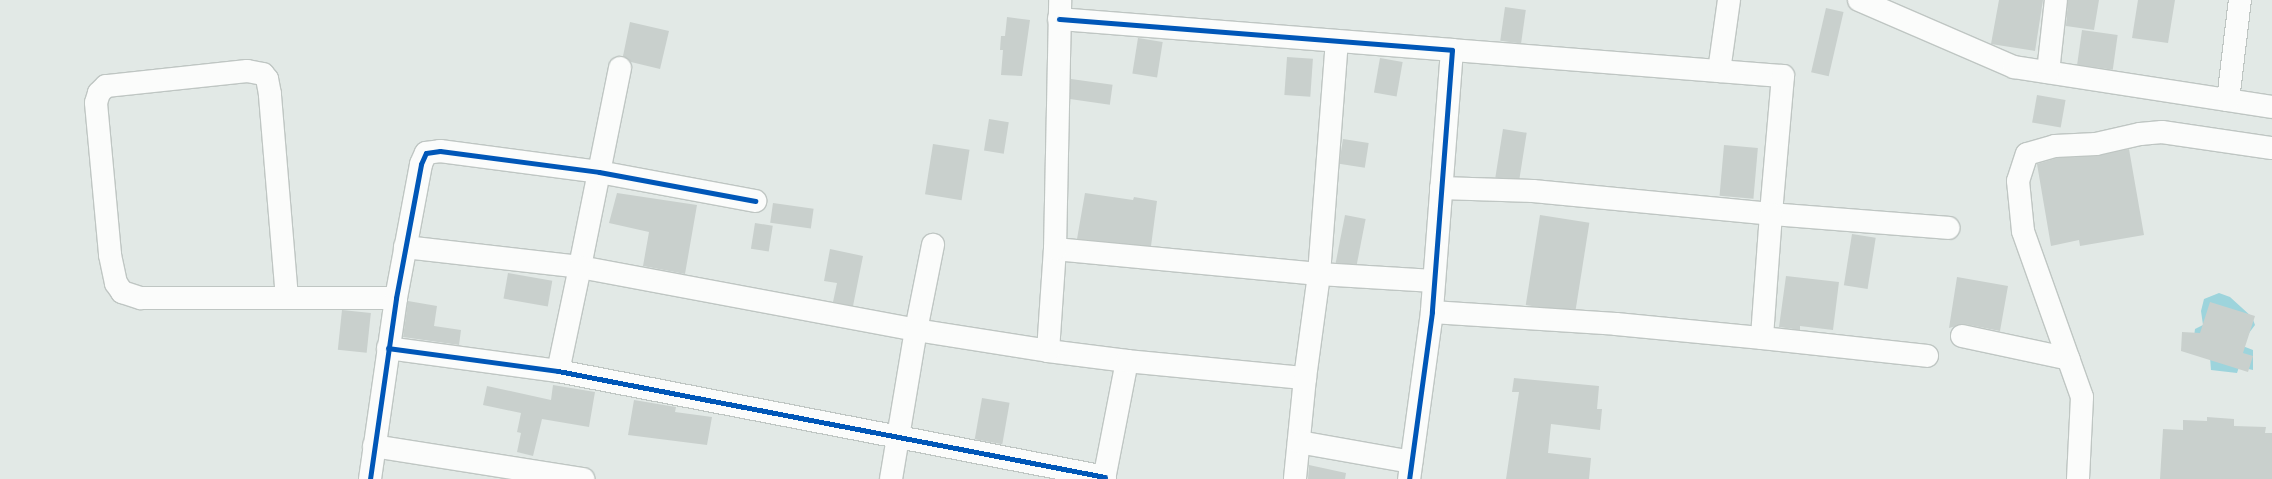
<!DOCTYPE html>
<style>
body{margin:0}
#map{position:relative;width:2272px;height:479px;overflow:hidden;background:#e2e9e6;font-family:"Asap Condensed",sans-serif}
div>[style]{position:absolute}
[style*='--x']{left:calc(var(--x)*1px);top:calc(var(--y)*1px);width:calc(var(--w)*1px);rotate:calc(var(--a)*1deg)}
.water>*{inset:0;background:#9dd4dc}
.building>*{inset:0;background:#c9d0cd;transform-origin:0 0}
.roads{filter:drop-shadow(1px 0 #bfc6c3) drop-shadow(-1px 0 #bfc6c3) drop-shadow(0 1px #bfc6c3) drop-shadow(0 -1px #bfc6c3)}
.minor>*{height:22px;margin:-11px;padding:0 11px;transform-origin:11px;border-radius:11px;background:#fbfcfb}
.cycleway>*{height:5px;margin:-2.5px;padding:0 2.5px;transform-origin:2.5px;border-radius:2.5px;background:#0057b8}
span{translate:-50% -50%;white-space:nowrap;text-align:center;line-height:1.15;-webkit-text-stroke:3.5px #f0f8f4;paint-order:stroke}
</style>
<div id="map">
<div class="water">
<i style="clip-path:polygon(2219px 293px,2230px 297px,2252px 317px,2255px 325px,2240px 345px,2253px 350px,2253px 370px,2239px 367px,2237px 373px,2211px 370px,2210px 357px,2192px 352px,2195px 329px,2203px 325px,2201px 311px,2204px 299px)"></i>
</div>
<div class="building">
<i style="clip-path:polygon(1999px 0,2043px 0,2035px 51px,1991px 44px)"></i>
<i style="clip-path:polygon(2068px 0,2099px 0,2094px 30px,2066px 26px)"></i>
<i style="clip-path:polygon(2138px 0,2175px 0,2168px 43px,2132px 38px)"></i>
<i style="left:1505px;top:7px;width:21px;height:34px;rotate:8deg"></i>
<i style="left:1826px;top:8px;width:18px;height:66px;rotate:13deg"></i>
<i style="clip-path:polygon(1007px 17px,1030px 20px,1022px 76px,1001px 75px,1003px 50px,1000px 50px,1001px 36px,1005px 36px)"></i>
<i style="clip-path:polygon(630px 22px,669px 31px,660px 69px,631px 62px,623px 56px)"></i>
<i style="left:2082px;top:30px;width:36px;height:35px;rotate:8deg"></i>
<i style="left:1138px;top:38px;width:25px;height:36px;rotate:9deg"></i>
<i style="left:1287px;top:57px;width:26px;height:38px;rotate:4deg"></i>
<i style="left:1380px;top:58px;width:23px;height:35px;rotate:10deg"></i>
<i style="left:1071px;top:79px;width:42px;height:20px;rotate:8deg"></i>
<i style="left:2037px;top:95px;width:29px;height:28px;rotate:10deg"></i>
<i style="left:989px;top:119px;width:20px;height:32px;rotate:9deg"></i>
<i style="left:1503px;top:129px;width:24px;height:49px;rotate:9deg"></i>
<i style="left:1343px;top:139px;width:26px;height:25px;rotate:9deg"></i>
<i style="left:933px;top:144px;width:37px;height:51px;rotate:9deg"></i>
<i style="left:1724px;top:145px;width:34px;height:51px;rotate:5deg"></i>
<i style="clip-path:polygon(2129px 149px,2144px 235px,2080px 246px,2079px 240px,2051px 246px,2037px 164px,2057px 158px,2097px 156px)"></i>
<i style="clip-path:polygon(617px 193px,697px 205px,685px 274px,643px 266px,649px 232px,609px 223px)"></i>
<i style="clip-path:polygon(1085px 193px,1133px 200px,1134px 197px,1157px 201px,1151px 246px,1077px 239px)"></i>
<i style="left:773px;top:203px;width:41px;height:20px;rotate:8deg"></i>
<i style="left:1345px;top:215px;width:21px;height:49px;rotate:11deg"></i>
<i style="left:1540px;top:215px;width:50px;height:91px;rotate:9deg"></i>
<i style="left:755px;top:223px;width:18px;height:26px;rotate:9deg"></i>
<i style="left:1852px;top:234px;width:24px;height:52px;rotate:9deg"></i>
<i style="clip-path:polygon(830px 249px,863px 256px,853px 306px,833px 302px,837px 283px,824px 281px)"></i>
<i style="left:508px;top:273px;width:45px;height:26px;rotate:10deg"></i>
<i style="clip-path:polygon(1786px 276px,1839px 282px,1833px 330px,1800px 326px,1800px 330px,1779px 327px)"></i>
<i style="clip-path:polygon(1957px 277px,2008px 286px,2000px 331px,1964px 324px,1949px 328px)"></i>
<i style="clip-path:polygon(408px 301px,437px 306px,434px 326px,461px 330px,459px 345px,403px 337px)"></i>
<i style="clip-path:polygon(2210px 302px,2255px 316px,2243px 353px,2253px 356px,2248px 372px,2181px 351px,2182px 332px,2200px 333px)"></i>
<i style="left:342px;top:310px;width:29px;height:40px;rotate:6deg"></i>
<i style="clip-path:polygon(1514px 378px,1599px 386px,1597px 409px,1602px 409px,1600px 430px,1551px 424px,1548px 453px,1591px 458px,1589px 479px,1506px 479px,1519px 392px,1512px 392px)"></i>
<i style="clip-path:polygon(553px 385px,595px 392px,589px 427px,542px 419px,533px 456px,517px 452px,521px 433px,517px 432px,521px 413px,483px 405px,487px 386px,551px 400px)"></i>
<i style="left:982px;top:398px;width:28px;height:42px;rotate:10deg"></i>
<i style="clip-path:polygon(634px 400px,676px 407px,675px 412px,712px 417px,707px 445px,628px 435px)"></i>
<i style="clip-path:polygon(2207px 417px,2234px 419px,2234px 426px,2266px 427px,2265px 433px,2272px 433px,2272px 479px,2160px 479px,2163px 429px,2183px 430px,2183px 420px,2207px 421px)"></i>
<i style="clip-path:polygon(1309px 465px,1346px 473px,1345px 479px,1308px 479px)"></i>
</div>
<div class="roads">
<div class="minor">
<i style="--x:1859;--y:0;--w:169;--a:23.4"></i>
<i style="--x:2014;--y:67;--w:261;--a:8.8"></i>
<i style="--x:1059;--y:19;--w:394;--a:4.5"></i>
<i style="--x:1452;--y:50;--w:263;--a:94.4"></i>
<i style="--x:1432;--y:312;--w:169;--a:97.8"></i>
<i style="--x:1452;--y:50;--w:332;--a:4.5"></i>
<i style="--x:1783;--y:76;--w:139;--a:95"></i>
<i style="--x:1771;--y:214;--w:178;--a:4.5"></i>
<i style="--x:620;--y:68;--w:203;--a:101.4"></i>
<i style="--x:580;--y:267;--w:342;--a:10.6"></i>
<i style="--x:916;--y:330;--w:87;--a:-78.7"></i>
<i style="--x:1719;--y:71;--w:72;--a:-82"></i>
<i style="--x:2048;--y:72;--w:72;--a:-83.7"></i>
<i style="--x:2228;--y:100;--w:101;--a:-83.2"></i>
<i style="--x:1441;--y:188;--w:92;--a:1.9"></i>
<i style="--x:1533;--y:191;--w:239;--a:5.5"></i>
<i style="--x:1771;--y:214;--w:124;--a:94.2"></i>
<i style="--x:1762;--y:338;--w:166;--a:6.2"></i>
<i style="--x:405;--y:247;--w:176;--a:6.5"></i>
<i style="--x:580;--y:267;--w:106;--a:101.9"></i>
<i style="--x:1055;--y:249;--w:265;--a:5.4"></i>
<i style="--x:1319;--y:274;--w:115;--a:3.5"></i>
<i style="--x:287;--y:298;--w:205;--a:-94.8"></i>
<i style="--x:270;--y:94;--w:15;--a:-101"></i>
<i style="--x:267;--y:79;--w:6;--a:-129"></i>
<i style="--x:263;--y:74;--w:16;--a:-169"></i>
<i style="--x:247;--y:71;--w:142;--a:173.9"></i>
<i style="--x:106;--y:86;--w:10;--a:135"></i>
<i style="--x:99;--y:93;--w:10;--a:107"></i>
<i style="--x:96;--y:103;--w:153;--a:84.7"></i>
<i style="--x:110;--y:255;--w:29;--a:78"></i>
<i style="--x:116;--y:283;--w:11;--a:56"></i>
<i style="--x:122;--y:292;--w:20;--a:18"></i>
<i style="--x:141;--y:298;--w:255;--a:0"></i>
<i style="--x:1432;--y:312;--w:184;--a:3.7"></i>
<i style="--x:1616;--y:324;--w:147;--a:5.5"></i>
<i style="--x:1962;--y:336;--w:109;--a:12.1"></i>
<i style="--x:388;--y:348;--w:172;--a:7.7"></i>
<i style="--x:558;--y:371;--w:557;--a:10.97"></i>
<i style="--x:1048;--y:351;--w:80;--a:7.2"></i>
<i style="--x:1127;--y:361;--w:120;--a:101"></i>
<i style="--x:1127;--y:361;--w:179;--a:5.5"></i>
<i style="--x:1305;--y:378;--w:101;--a:95.7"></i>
<i style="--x:1305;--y:378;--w:105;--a:-82.3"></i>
<i style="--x:1319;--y:274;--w:233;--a:-85.6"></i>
<i style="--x:1299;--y:442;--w:114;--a:10.1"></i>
<i style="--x:374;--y:446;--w:212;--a:9"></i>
<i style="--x:370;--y:479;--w:183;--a:-81.8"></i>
<i style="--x:396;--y:298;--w:136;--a:-79.4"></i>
<i style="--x:421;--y:164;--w:12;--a:-66"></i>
<i style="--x:426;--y:153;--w:14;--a:-8"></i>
<i style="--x:440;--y:151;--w:160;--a:7.5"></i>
<i style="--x:599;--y:172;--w:159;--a:10.5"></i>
<i style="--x:891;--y:479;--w:151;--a:-80.5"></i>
<i style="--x:916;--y:330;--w:134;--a:9"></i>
<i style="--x:1048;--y:351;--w:102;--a:-86.1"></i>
<i style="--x:1055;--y:249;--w:249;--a:-88.8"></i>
<i style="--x:2078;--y:479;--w:82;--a:-87.2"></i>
<i style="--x:2082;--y:397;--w:176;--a:-109.6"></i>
<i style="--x:2023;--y:231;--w:50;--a:-95.7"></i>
<i style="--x:2018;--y:181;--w:28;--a:-72"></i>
<i style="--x:2027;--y:154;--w:29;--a:-16"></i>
<i style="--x:2055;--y:146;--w:41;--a:-2.8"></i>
<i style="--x:2096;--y:144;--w:45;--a:-12.8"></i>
<i style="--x:2140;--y:134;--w:22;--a:-5"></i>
<i style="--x:2162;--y:132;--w:111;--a:8.3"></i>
</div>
</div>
<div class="cycleway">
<i style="--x:1059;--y:19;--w:394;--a:4.5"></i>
<i style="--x:1452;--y:50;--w:263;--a:94.4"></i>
<i style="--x:1432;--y:312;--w:169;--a:97.8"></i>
<i style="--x:388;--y:348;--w:172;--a:7.7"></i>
<i style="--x:558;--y:371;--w:557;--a:10.97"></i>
<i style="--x:370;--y:479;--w:183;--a:-81.8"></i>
<i style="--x:396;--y:298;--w:136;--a:-79.4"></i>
<i style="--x:421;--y:164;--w:12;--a:-66"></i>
<i style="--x:426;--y:153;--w:14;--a:-8"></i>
<i style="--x:440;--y:151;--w:160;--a:7.5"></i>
<i style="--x:599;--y:172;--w:159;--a:10.5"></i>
</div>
</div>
